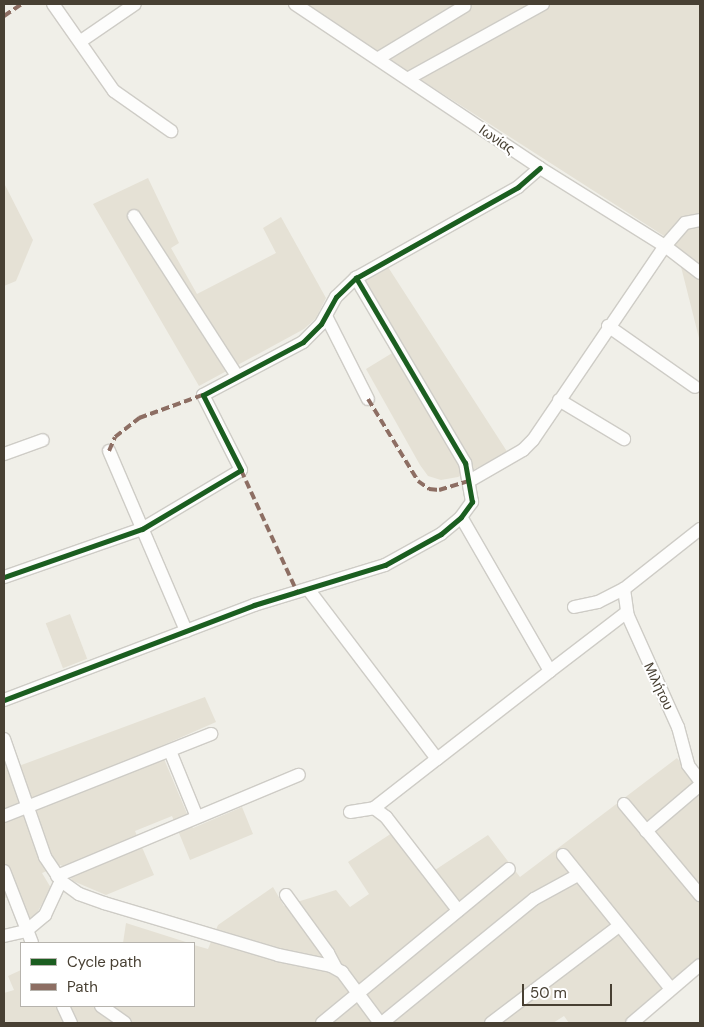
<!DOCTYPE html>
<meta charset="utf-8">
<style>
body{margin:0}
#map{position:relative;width:704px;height:1027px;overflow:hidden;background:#f0efe8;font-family:"DM Sans",sans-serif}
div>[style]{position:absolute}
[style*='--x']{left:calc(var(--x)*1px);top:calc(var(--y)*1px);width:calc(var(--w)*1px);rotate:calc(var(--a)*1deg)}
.residential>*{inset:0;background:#e5e1d5;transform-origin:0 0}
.roads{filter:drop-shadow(1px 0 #ceccc6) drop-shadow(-1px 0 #ceccc6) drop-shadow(0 1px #ceccc6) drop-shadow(0 -1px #ceccc6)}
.minor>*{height:12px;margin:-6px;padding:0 6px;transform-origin:6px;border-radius:6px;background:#fdfdfc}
.quiet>*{height:4px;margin-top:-2px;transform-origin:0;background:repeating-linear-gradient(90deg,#8d6e63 0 8px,transparent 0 12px)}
.cycleway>*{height:5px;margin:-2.5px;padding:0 2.5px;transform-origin:2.5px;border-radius:2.5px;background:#1b5e20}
span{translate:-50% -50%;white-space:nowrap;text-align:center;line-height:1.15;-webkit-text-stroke:4px #fff;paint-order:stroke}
.street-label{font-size:14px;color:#484033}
.frame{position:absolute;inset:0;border:5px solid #484033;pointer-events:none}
.legend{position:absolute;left:20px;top:942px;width:175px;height:65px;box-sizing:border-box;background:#fff;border:1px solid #b6b3ad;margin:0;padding:6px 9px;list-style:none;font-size:15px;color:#484033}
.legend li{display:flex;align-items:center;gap:10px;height:25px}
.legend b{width:25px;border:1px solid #b6b3ad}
.scale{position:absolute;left:522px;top:984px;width:90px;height:22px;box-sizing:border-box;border:2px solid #484033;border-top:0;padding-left:6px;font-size:15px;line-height:18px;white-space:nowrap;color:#484033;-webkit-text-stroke:4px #fff;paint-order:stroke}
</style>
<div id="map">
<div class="residential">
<i style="clip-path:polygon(303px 4px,700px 4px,700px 342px,675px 243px)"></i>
<i style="clip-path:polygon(148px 178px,179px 243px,171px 248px,197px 294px,276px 253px,263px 228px,281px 217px,326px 298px,316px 318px,304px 329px,199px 386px,93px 204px)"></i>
<i style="clip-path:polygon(4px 183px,33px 240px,16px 281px,4px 286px)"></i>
<i style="clip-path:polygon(388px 267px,508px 453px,458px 477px,441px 480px,428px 476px,420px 465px,366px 369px,402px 347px,365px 280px)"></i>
<i style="left:70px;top:614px;width:48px;height:26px;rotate:69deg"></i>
<i style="clip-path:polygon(205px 697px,216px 722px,159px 747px,193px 828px,242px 807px,253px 834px,190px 860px,172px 816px,135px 831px,154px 875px,106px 895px,73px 881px,61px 865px,42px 873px,51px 888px,29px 927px,17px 894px,4px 898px,4px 758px,8px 770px)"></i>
<i style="clip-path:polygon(677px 758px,700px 788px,700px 958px,623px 1023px,569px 1023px,564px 1016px,553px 1023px,4px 1023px,4px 993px,14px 990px,8px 976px,21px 970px,21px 1006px,194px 1006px,194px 945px,208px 949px,218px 925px,273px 887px,284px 906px,336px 890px,350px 907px,369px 894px,348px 862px,392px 833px,426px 876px,488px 835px,520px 877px)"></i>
<i style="clip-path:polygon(126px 923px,189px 943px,123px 943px)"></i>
</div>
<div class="roads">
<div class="minor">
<i style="--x:53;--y:4;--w:106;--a:55"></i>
<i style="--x:114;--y:91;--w:70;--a:35.1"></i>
<i style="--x:295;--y:4;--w:295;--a:33.8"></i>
<i style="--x:540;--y:168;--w:147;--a:32"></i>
<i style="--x:665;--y:246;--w:44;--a:37.6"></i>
<i style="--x:81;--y:41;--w:65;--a:-34.4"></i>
<i style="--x:379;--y:58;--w:100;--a:-31.2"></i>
<i style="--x:409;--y:78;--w:153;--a:-28.9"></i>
<i style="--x:134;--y:216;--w:190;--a:57.2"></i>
<i style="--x:326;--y:316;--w:93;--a:63.2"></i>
<i style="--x:608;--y:326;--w:106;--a:35"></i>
<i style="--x:559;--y:400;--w:76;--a:31"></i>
<i style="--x:109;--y:451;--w:196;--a:66.8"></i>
<i style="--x:4;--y:454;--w:41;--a:-19.7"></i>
<i style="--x:471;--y:480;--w:60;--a:-30"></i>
<i style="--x:523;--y:450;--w:14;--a:-45"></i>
<i style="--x:533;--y:440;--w:235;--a:-55.8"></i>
<i style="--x:665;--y:246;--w:30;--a:-49"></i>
<i style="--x:685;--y:223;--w:15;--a:-11"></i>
<i style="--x:4;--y:577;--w:146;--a:-19.2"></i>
<i style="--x:142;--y:529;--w:115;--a:-30.8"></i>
<i style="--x:241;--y:470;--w:84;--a:-116.9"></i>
<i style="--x:203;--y:395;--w:113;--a:-27.9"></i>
<i style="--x:303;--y:342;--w:25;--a:-45"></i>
<i style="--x:321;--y:324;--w:31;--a:-61"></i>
<i style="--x:336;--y:297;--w:28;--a:-44"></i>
<i style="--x:356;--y:278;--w:186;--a:-29.3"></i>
<i style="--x:518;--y:187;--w:29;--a:-41"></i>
<i style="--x:308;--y:589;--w:213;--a:52.8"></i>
<i style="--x:437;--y:759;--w:143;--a:-37.9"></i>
<i style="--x:550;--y:671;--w:178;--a:-120"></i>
<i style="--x:624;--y:589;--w:27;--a:82"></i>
<i style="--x:628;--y:616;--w:122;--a:65.8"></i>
<i style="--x:678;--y:727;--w:39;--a:75"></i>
<i style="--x:688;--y:765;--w:20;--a:53"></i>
<i style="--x:574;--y:607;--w:25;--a:-12"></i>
<i style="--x:598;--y:602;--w:29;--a:-27"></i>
<i style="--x:624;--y:589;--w:97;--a:-38.3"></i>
<i style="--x:550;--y:671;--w:97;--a:-37.5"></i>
<i style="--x:4;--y:700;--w:267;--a:-20.8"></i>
<i style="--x:254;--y:605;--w:137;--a:-17"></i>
<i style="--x:385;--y:565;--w:64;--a:-29"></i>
<i style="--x:441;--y:534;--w:26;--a:-40"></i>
<i style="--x:461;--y:517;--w:19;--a:-54"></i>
<i style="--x:472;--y:502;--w:40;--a:-100"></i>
<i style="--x:465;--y:463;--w:215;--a:-120.5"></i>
<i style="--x:4;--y:739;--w:125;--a:70.8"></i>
<i style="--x:45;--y:857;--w:29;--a:56"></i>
<i style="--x:61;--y:881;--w:22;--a:36"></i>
<i style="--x:79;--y:894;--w:27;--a:20"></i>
<i style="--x:104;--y:903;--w:182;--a:16.6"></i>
<i style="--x:278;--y:955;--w:54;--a:11.7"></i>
<i style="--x:331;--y:966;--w:13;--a:29"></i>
<i style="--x:342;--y:972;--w:64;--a:53.3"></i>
<i style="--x:170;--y:751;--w:71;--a:67.8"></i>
<i style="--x:624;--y:804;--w:119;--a:50.1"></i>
<i style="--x:374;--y:808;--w:80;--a:-37.9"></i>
<i style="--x:350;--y:812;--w:24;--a:-9"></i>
<i style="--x:374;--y:808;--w:15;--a:37"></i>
<i style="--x:386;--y:817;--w:118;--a:52.3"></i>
<i style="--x:4;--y:816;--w:223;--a:-21.6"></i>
<i style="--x:646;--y:831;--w:71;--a:-40.4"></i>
<i style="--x:563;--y:855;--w:172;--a:51.1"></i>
<i style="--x:4;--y:871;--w:77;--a:68.7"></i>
<i style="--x:57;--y:876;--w:262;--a:-22.7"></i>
<i style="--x:286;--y:895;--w:72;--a:54.1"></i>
<i style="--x:328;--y:953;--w:17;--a:62"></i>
<i style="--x:4;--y:936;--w:23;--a:-13"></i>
<i style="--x:26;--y:931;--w:25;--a:-40"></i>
<i style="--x:45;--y:915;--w:38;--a:-65"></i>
<i style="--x:63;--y:1006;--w:19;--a:65"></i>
<i style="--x:101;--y:1006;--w:29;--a:35"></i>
<i style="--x:322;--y:1023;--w:242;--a:-39.5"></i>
<i style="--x:382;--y:1023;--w:196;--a:-39.2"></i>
<i style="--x:534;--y:899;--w:50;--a:-28.6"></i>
<i style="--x:491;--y:1023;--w:161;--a:-37.2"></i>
<i style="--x:632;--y:1023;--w:89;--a:-40.5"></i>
</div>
</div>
<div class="quiet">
<i style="--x:4;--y:16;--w:22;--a:-34"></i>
<i style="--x:368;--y:399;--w:96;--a:58.6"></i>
<i style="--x:418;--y:481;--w:14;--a:36"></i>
<i style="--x:429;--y:489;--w:10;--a:6"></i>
<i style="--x:439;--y:490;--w:34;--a:-17"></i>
<i style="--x:109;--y:451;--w:15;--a:-67"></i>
<i style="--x:115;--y:437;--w:31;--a:-38"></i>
<i style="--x:139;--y:418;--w:68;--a:-19.8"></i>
<i style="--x:241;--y:470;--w:134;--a:65.3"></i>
</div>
<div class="cycleway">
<i style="--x:4;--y:577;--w:146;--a:-19.2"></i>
<i style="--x:142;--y:529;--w:115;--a:-30.8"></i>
<i style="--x:241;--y:470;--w:84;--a:-116.9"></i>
<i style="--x:203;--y:395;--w:113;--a:-27.9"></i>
<i style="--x:303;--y:342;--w:25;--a:-45"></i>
<i style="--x:321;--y:324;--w:31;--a:-61"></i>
<i style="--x:336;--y:297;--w:28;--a:-44"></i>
<i style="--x:356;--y:278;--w:186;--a:-29.3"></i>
<i style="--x:518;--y:187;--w:29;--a:-41"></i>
<i style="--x:4;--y:700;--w:267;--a:-20.8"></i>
<i style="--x:254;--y:605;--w:137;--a:-17"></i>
<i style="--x:385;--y:565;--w:64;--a:-29"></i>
<i style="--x:441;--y:534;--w:26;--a:-40"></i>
<i style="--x:461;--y:517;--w:19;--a:-54"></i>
<i style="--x:472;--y:502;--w:40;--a:-100"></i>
<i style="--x:465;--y:463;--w:215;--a:-120.5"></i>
</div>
<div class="street-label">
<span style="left:497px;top:139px;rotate:35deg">Ιωνίας</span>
<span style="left:659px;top:686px;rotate:65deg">Μιλήτου</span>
</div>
<div class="frame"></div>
<ul class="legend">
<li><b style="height:6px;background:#1b5e20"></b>Cycle path</li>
<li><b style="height:6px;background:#8d6e63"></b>Path</li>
</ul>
<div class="scale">50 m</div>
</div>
